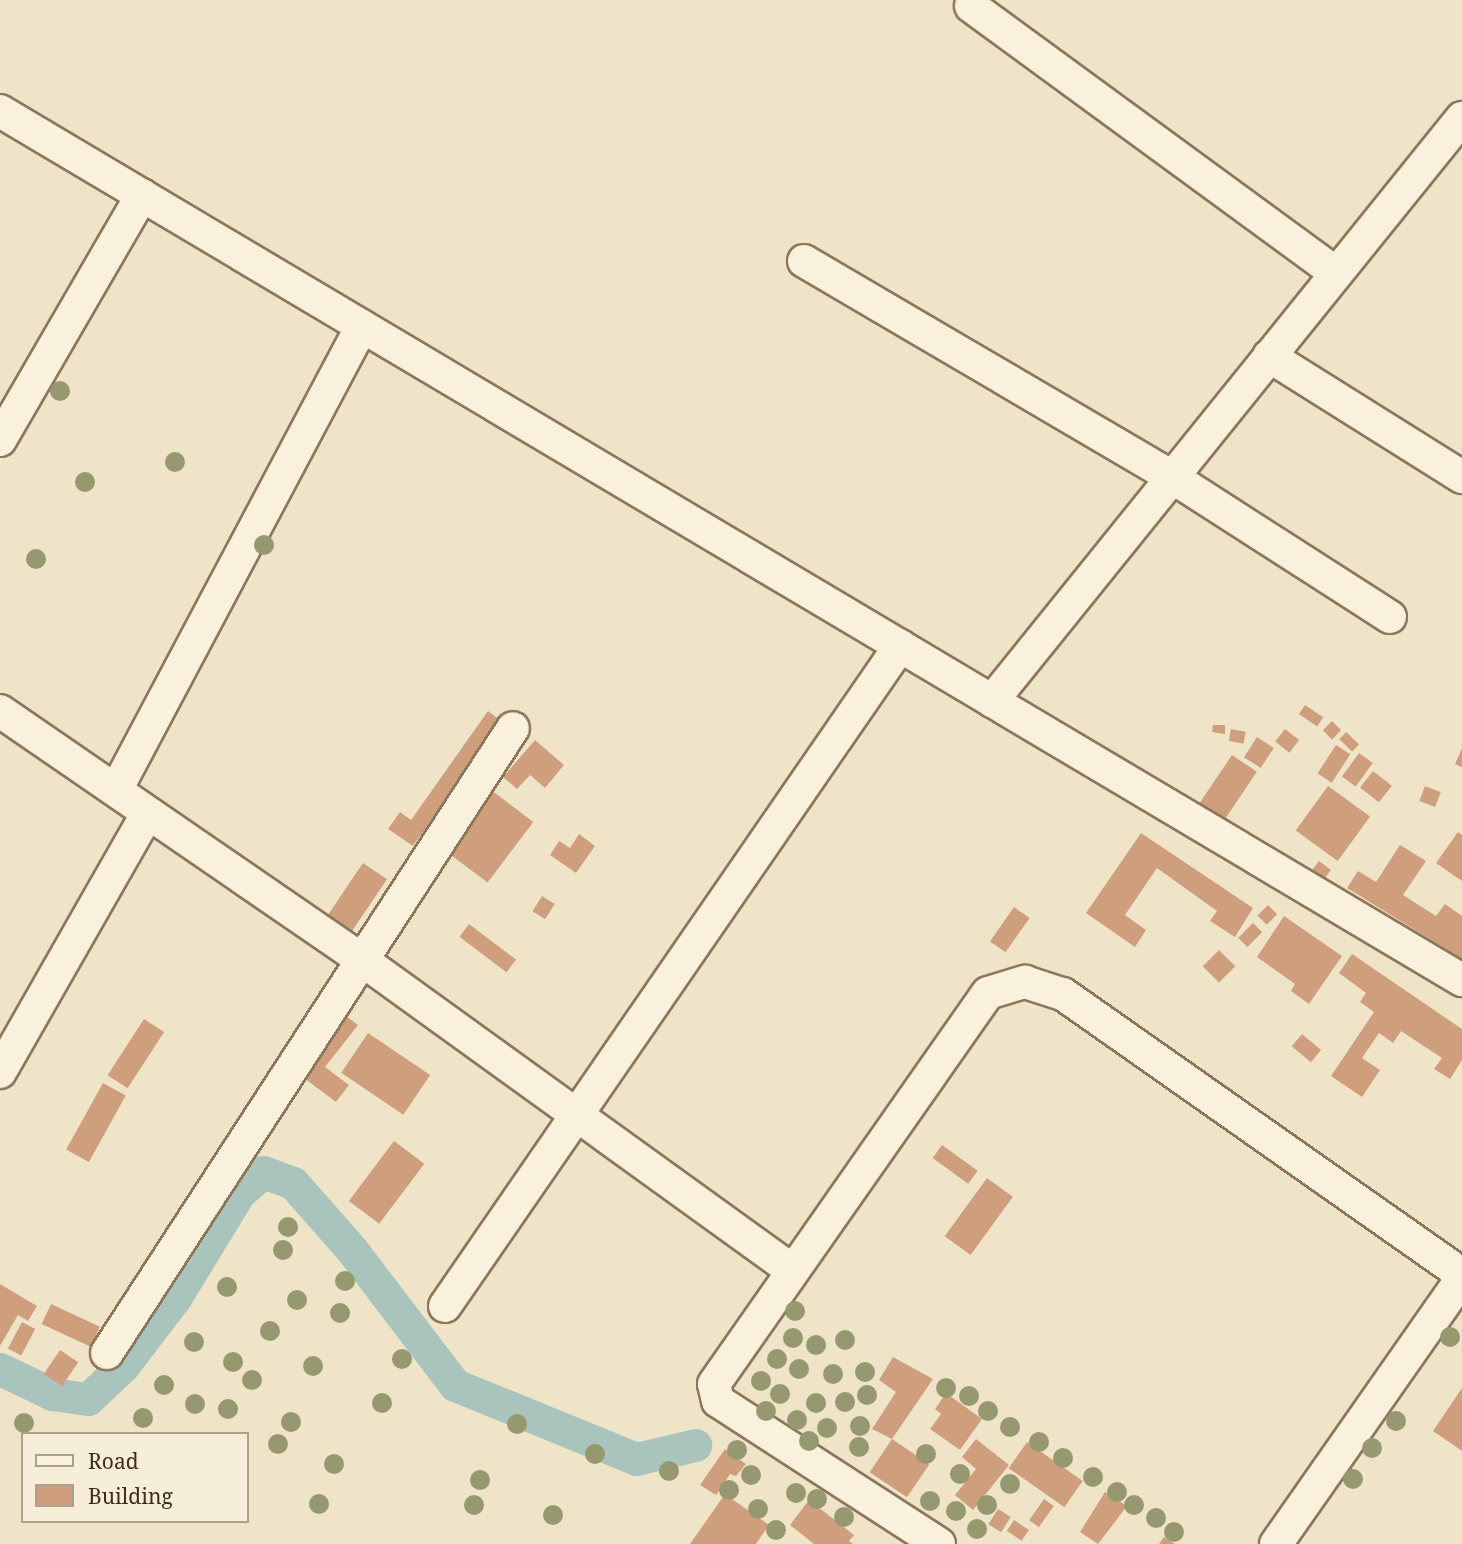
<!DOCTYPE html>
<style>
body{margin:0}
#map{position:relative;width:1462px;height:1544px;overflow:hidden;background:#f0e4c8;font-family:"Noto Serif",serif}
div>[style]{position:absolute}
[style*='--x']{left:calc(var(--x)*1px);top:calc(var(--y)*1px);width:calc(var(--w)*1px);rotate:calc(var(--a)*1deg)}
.canal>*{height:33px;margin:-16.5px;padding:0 16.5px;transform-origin:16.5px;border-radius:16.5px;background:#a9c4bc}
.building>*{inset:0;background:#cf9f7d;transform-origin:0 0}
.roads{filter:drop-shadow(2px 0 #8d765c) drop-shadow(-2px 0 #8d765c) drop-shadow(0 2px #8d765c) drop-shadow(0 -2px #8d765c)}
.minor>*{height:32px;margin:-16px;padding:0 16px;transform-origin:16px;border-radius:16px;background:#faf1dc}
.trees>*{width:20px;height:20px;margin:-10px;border-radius:50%;background:#96986f}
span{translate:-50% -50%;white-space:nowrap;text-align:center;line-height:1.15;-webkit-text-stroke:5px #f7eed8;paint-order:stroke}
.legend{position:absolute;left:21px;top:1432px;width:228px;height:91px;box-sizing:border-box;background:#f7eed8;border:2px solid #ada18e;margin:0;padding:9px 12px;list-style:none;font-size:21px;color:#3d2e20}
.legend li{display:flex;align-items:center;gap:14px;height:35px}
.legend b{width:35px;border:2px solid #ada18e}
</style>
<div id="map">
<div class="canal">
<i style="--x:0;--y:1369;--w:58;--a:25.7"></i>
<i style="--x:52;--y:1394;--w:36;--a:8"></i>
<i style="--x:88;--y:1399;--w:48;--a:-43.3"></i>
<i style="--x:123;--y:1366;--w:86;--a:-52.6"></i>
<i style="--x:175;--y:1298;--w:123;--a:-58.6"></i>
<i style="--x:239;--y:1193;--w:32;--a:-41"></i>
<i style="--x:263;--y:1172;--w:32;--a:20"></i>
<i style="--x:293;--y:1183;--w:89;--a:48.6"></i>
<i style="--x:352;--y:1250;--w:170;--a:52.7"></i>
<i style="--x:455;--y:1385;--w:196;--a:22.2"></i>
<i style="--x:636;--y:1459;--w:61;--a:-13.3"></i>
</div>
<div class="building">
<i style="left:1305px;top:705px;width:22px;height:11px;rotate:34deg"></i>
<i style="clip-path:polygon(488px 711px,501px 721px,413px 846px,388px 829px,400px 812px,411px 820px)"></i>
<i style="left:1332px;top:721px;width:13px;height:13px;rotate:45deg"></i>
<i style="clip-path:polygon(1213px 725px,1225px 725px,1225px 734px,1212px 732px)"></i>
<i style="left:1231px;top:729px;width:15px;height:12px;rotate:11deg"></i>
<i style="left:1285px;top:729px;width:18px;height:16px;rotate:38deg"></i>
<i style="left:1346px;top:732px;width:18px;height:10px;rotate:43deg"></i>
<i style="left:1257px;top:737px;width:20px;height:24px;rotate:33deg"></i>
<i style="clip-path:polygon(535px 740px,564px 765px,545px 788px,530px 775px,517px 789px,503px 777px)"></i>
<i style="left:1336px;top:745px;width:17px;height:34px;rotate:33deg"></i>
<i style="clip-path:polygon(1462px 748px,1462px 767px,1455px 764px)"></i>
<i style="left:1359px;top:753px;width:17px;height:29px;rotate:36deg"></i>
<i style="left:1232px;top:755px;width:30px;height:64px;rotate:34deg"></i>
<i style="left:1373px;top:771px;width:24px;height:21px;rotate:38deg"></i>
<i style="left:1328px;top:786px;width:52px;height:55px;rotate:36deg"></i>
<i style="left:1425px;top:786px;width:17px;height:16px;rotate:21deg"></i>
<i style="left:491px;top:790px;width:53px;height:76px;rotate:37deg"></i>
<i style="clip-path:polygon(1458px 832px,1462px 835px,1462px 881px,1436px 863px)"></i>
<i style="clip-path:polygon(1141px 833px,1253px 908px,1235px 937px,1210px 921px,1217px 911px,1157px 868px,1125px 915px,1146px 930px,1135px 947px,1086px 913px)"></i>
<i style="clip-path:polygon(579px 834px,595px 846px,576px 873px,550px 855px,559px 841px,570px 848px)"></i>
<i style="clip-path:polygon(1400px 845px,1426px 861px,1403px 895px,1436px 916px,1445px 904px,1462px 916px,1462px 959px,1347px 888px,1358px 871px,1376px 882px)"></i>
<i style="left:1319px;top:861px;width:15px;height:20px;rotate:37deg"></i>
<i style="left:363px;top:863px;width:29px;height:74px;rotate:34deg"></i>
<i style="left:542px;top:896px;width:15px;height:18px;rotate:32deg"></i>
<i style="left:1268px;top:905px;width:13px;height:15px;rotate:45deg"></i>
<i style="left:1014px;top:907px;width:19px;height:42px;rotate:35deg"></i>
<i style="clip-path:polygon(1284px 916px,1342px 956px,1309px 1004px,1291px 991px,1295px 984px,1257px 957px)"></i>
<i style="left:1253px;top:923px;width:13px;height:21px;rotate:45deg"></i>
<i style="left:469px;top:924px;width:59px;height:16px;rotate:37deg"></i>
<i style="left:1219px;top:950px;width:23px;height:23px;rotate:45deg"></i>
<i style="clip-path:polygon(1352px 954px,1462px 1029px,1462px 1060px,1450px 1079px,1434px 1069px,1442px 1058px,1401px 1031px,1393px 1043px,1379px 1033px,1362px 1058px,1380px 1070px,1362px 1097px,1331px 1076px,1374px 1012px,1360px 1002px,1366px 993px,1339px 973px)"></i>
<i style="clip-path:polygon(342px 1013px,358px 1025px,325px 1067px,349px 1085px,336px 1102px,296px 1072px)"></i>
<i style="left:144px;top:1019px;width:24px;height:67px;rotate:33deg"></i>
<i style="left:368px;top:1033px;width:75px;height:48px;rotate:34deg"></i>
<i style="left:1302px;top:1034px;width:25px;height:16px;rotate:40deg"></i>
<i style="left:103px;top:1083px;width:26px;height:76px;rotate:29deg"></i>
<i style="left:394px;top:1141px;width:38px;height:75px;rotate:37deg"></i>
<i style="left:942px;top:1145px;width:44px;height:16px;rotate:36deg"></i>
<i style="left:987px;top:1178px;width:32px;height:72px;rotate:36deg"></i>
<i style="clip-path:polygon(0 1284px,37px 1306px,28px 1321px,18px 1315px,0 1346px)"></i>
<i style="left:51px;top:1304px;width:54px;height:22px;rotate:25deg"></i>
<i style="left:22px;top:1322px;width:15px;height:30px;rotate:28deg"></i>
<i style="left:60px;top:1350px;width:22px;height:29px;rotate:34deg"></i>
<i style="clip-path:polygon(893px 1357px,933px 1379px,892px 1439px,872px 1429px,896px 1392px,879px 1380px)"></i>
<i style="clip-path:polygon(1462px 1388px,1462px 1451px,1433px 1431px)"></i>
<i style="clip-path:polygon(946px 1393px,982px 1419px,960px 1450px,930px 1429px,941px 1414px,935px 1409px)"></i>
<i style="left:892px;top:1439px;width:45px;height:40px;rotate:34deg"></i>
<i style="clip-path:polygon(976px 1439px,1009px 1465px,973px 1510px,955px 1495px,976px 1469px,962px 1457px)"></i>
<i style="left:1027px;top:1442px;width:68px;height:32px;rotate:35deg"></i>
<i style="clip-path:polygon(725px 1449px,746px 1464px,736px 1476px,730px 1474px,716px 1495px,700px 1485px)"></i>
<i style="clip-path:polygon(1105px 1492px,1127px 1506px,1098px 1544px,1080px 1532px)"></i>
<i style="clip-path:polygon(725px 1494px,769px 1525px,756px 1544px,690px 1544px)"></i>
<i style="left:1044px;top:1499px;width:12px;height:26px;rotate:35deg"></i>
<i style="clip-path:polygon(809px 1500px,854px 1535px,849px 1541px,853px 1544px,814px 1544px,790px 1525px)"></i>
<i style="left:998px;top:1509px;width:15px;height:18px;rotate:32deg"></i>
<i style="left:1014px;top:1520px;width:18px;height:13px;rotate:34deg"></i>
<i style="clip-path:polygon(1164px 1537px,1175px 1544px,1159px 1544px)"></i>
</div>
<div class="roads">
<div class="minor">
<i style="--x:971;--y:6;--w:452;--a:36.2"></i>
<i style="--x:0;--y:111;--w:1701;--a:30.73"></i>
<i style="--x:804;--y:261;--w:427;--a:30.4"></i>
<i style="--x:1172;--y:477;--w:259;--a:32.7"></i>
<i style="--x:1269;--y:356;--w:228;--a:32.1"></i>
<i style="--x:0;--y:440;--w:283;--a:-59.9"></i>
<i style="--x:992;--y:701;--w:749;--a:-51.13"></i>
<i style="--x:0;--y:711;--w:439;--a:34.5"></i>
<i style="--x:362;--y:960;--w:531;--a:35.81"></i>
<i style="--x:116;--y:790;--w:525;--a:-62.07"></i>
<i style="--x:0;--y:1072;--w:298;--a:-60.3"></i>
<i style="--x:445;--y:1306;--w:802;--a:-55.42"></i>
<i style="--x:107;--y:1353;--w:745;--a:-56.99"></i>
<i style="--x:939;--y:1544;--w:263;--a:-147.1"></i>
<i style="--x:718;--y:1401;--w:17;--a:-103"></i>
<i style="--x:714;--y:1384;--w:477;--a:-55"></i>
<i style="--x:988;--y:993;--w:39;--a:-17"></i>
<i style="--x:1025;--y:982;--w:40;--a:18"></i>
<i style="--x:1063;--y:994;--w:487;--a:35.1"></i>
<i style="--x:1276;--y:1544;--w:325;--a:-55"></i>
</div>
</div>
<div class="trees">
<i style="left:60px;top:391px"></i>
<i style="left:175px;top:462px"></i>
<i style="left:85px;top:482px"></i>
<i style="left:264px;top:545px"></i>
<i style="left:36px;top:559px"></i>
<i style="left:288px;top:1227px"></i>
<i style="left:283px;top:1250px"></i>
<i style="left:345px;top:1281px"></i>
<i style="left:227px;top:1287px"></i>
<i style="left:297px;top:1300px"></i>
<i style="left:795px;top:1311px"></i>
<i style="left:340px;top:1313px"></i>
<i style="left:270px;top:1331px"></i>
<i style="left:1450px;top:1337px"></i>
<i style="left:793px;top:1338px"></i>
<i style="left:845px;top:1340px"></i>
<i style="left:194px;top:1342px"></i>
<i style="left:816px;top:1345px"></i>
<i style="left:402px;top:1359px"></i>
<i style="left:777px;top:1359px"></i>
<i style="left:233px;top:1362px"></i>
<i style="left:313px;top:1366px"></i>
<i style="left:799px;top:1369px"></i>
<i style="left:865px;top:1372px"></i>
<i style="left:833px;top:1374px"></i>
<i style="left:252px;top:1380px"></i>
<i style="left:761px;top:1381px"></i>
<i style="left:164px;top:1385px"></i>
<i style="left:946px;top:1388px"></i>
<i style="left:780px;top:1394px"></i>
<i style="left:867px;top:1395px"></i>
<i style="left:969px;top:1396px"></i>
<i style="left:845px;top:1402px"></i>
<i style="left:382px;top:1403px"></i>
<i style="left:816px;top:1403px"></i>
<i style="left:195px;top:1404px"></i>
<i style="left:228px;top:1409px"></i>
<i style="left:766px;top:1411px"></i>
<i style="left:988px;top:1411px"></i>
<i style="left:143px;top:1418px"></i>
<i style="left:797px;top:1420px"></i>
<i style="left:1396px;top:1421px"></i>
<i style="left:291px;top:1422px"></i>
<i style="left:24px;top:1423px"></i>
<i style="left:517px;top:1424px"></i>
<i style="left:860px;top:1426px"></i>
<i style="left:1010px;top:1427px"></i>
<i style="left:827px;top:1428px"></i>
<i style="left:809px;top:1441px"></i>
<i style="left:1039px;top:1442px"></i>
<i style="left:278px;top:1444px"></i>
<i style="left:859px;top:1447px"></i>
<i style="left:1372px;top:1448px"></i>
<i style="left:737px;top:1450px"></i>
<i style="left:595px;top:1454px"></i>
<i style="left:926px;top:1454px"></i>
<i style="left:1063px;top:1458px"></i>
<i style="left:334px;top:1464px"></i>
<i style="left:669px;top:1471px"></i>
<i style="left:960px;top:1474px"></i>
<i style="left:751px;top:1475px"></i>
<i style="left:1093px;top:1477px"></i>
<i style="left:1353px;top:1479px"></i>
<i style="left:480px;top:1480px"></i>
<i style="left:1010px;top:1484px"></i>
<i style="left:729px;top:1490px"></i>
<i style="left:1117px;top:1492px"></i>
<i style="left:796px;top:1493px"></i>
<i style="left:817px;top:1499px"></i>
<i style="left:930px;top:1501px"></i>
<i style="left:319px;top:1504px"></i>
<i style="left:474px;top:1505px"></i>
<i style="left:987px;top:1505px"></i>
<i style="left:1134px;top:1505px"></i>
<i style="left:758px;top:1509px"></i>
<i style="left:956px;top:1511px"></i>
<i style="left:553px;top:1515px"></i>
<i style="left:844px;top:1517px"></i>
<i style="left:1156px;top:1518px"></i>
<i style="left:977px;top:1529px"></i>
<i style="left:776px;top:1530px"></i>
<i style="left:1174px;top:1532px"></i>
</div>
<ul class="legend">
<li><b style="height:9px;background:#faf1dc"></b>Road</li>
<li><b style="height:19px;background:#cf9f7d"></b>Building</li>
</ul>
</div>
